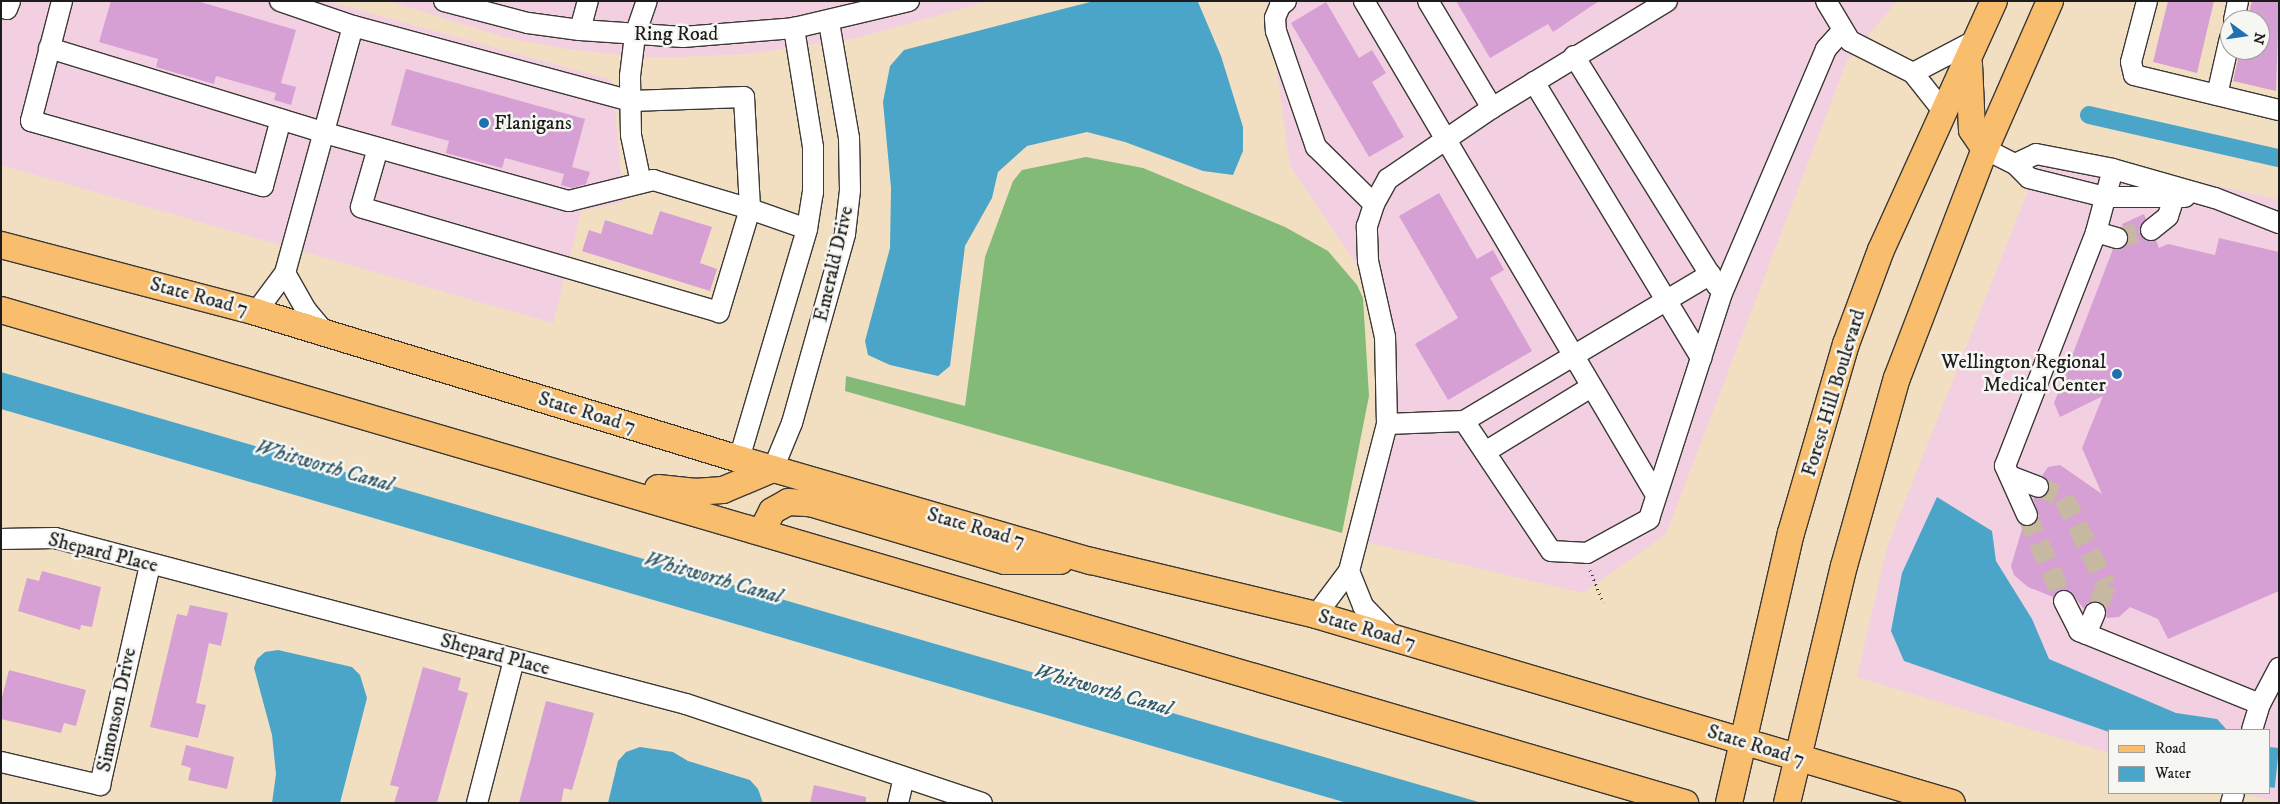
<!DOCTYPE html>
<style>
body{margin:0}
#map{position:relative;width:2280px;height:804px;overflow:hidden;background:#f2dfc2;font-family:"IM FELL DW Pica",serif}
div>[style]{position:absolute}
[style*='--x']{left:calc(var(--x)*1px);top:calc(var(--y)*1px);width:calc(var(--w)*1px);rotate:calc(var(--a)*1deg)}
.built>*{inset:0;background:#f2cfe1}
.forest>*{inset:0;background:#83ba77}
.water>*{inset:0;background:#4ba5c9;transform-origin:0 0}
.canal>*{height:18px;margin:-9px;padding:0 9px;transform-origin:9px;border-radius:9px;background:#4ba5c9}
.building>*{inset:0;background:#d6a0d4}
.minor-tunnel>*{height:20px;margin-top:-10px;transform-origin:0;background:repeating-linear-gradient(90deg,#c7b8a1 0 20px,transparent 0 30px)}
.path>*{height:3px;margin-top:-1.5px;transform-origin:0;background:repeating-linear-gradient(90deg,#3c3935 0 1px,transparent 0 5px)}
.roads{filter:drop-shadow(1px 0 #3c3935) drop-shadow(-1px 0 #3c3935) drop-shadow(0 1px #3c3935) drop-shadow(0 -1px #3c3935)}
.minor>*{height:20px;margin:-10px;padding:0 10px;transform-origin:10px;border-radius:10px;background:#fff}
.major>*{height:26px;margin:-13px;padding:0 13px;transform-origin:13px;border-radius:13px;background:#f9be6d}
.dots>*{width:14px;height:14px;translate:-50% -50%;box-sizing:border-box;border:2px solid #f6f6f2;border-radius:50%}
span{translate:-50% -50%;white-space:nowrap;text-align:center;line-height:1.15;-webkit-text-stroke:5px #f6f6f2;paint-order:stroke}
.street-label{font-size:20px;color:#1c1c1c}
.poi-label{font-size:20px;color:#1c1c1c}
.left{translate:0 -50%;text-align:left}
.right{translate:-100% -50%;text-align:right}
.water-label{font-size:21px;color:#315a6a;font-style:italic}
.frame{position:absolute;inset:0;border:2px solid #1c1c1c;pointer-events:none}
.legend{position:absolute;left:2108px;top:729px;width:162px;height:65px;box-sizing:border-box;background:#f6f6f2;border:1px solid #9f9f9c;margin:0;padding:6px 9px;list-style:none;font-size:15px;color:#1c1c1c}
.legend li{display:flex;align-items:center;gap:10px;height:25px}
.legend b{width:25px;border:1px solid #9f9f9c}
.north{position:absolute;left:2220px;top:10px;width:50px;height:50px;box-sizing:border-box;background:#f6f6f2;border:1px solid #9f9f9c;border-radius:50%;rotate:104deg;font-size:14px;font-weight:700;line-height:20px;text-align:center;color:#1c1c1c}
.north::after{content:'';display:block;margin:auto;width:18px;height:22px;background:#1f6fb2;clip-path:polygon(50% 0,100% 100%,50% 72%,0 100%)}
</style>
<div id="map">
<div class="built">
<i style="clip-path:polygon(1px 1px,326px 1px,612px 80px,624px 202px,581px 211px,553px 323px,1px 165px)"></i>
<i style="clip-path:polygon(389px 1px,989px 1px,856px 38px,746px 54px,654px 58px,566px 49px,504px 37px)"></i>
<i style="clip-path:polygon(1267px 1px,1897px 1px,1847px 61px,1666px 534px,1583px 593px,1350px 538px,1374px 440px,1378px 405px,1370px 300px,1358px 267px,1290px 166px)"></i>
<i style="clip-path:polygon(2046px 145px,2279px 200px,2279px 803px,2241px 793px,2269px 793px,2269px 730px,2109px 730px,2109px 753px,1857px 677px,1887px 547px)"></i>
</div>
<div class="forest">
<i style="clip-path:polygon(1086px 157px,1143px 168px,1285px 227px,1328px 251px,1357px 285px,1363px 298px,1369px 396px,1342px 533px,845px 391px,846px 376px,965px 406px,985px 257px,1013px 181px,1022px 170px)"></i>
</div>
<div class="water">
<i style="clip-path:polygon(1094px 1px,1198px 2px,1221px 56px,1243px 127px,1243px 151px,1233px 175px,1203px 171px,1125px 142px,1087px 132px,1027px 146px,998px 172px,992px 198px,965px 246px,950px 366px,938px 376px,890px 365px,868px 355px,865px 341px,890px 248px,891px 188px,883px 102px,890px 66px,904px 50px)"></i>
<i style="clip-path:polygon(1px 372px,1482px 803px,1347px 803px,1px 409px)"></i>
<i style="clip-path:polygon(1937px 497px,1992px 531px,1996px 561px,2032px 619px,2049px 659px,2176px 713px,2217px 719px,2227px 730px,2109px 732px,1904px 661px,1891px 631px,1902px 573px)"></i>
<i style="clip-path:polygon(278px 650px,352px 667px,360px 675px,367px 698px,340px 803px,272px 803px,276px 774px,272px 735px,254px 668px,257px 659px,265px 652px)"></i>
<i style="clip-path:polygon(640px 747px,673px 752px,688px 761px,750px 780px,758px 789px,763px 803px,608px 803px,618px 761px,626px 752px)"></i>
<i style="left:2269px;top:747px;width:10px;height:40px;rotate:6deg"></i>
</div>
<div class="canal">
<i style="--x:2089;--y:115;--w:195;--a:12.8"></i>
</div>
<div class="building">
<i style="clip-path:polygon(111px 1px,197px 1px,296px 30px,281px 83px,296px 87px,291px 105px,274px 100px,276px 93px,216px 76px,214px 84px,190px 77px,156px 67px,158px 59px,99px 42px)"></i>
<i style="clip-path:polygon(1456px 1px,1599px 1px,1553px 32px,1548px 24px,1490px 58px)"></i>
<i style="clip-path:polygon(2168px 1px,2214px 1px,2197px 73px,2153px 62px)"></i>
<i style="clip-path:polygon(2252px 1px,2279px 1px,2276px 91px,2233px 81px,2240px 50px,2260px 50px,2260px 20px,2247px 20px)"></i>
<i style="clip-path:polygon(1326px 2px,1359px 58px,1372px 50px,1386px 73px,1372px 82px,1404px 137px,1369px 157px,1291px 23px)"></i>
<i style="clip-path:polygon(406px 69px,585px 119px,572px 167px,590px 172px,586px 184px,572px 188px,561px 185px,564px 174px,505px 158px,502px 168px,446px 153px,449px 141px,391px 125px)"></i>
<i style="clip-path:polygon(1439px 193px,1477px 259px,1493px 250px,1504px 270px,1490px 278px,1532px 351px,1448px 400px,1415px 344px,1458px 318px,1399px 216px)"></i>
<i style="clip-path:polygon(660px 211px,712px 227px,700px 263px,717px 269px,710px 291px,582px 251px,589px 230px,601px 234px,605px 220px,652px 235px)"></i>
<i style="clip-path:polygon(2144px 214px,2146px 219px,2139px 232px,2146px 241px,2156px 240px,2159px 248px,2168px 244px,2215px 255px,2219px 238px,2279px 252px,2279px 591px,2168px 639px,2158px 619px,2130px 607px,2119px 617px,2107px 618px,2105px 606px,2099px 602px,2088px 603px,2084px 609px,2070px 591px,2059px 590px,2053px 597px,2028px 587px,2014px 575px,2011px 566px,2023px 526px,2032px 526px,2039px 517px,2033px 498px,2045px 497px,2049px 491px,2048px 480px,2042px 476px,2048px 467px,2060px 465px,2102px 494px,2082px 448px,2103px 396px,2060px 417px,2054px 403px,2113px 249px,2120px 249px,2128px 242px,2122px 224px)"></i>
<i style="clip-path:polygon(42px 571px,101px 587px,92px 627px,81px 625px,80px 630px,18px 611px,27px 578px,39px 581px)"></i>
<i style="clip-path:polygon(190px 605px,228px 613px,221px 646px,209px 643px,196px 703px,206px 705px,198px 738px,150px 727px,177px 614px,187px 616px)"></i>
<i style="clip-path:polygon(423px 667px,461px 678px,458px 690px,468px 693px,437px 803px,394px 803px,399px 787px,390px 785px)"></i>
<i style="clip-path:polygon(9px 670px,86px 690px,76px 726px,64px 723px,61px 733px,1px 719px,1px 701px)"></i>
<i style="clip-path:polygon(546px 701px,594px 713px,585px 746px,572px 790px,564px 788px,561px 803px,519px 803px)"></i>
<i style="clip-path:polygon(186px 745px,234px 757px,227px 789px,188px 780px,191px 768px,181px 765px)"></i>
<i style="clip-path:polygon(814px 785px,866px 797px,866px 803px,810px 803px)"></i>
</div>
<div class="minor-tunnel">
<i style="--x:2117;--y:238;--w:35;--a:-13"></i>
<i style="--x:2038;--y:487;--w:28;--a:23"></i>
<i style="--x:2064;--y:498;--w:97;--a:64.2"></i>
<i style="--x:2106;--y:585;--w:30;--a:111"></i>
<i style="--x:2027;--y:515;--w:94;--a:66.7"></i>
</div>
<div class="path">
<i style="--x:1590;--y:570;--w:35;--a:68"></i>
</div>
<div class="roads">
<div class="minor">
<i style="--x:62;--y:1;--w:124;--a:104.5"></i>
<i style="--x:31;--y:121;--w:241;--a:15.7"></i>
<i style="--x:263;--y:186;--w:69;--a:-75"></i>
<i style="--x:280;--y:1;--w:77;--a:18.9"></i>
<i style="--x:353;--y:26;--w:288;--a:15.1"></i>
<i style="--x:631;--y:101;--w:113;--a:-2"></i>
<i style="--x:744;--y:97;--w:112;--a:86.9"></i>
<i style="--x:750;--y:209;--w:108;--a:106.8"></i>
<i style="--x:719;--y:312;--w:373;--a:-163.7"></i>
<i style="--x:361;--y:207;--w:61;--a:-73.9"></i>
<i style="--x:444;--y:1;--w:87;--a:14.7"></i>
<i style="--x:528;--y:23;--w:52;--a:7.7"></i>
<i style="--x:580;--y:30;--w:103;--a:3.9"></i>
<i style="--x:683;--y:37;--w:111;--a:-4.6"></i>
<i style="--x:794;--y:28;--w:118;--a:-13.2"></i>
<i style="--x:1286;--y:1;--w:8;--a:140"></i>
<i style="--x:1280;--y:6;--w:13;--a:113"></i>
<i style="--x:1275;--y:18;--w:13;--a:86"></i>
<i style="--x:1276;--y:31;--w:123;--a:71"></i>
<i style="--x:1316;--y:147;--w:81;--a:44.5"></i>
<i style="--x:1364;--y:1;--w:574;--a:59.41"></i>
<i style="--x:1428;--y:1;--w:125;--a:59.1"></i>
<i style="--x:1826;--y:1;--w:47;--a:59"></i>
<i style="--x:1850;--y:41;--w:71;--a:26.9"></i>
<i style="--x:1913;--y:73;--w:48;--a:51.7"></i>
<i style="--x:2147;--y:1;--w:63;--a:104.7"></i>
<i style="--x:2131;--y:62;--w:13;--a:77"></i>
<i style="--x:2134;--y:75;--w:149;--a:13.6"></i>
<i style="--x:1;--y:7;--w:6;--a:18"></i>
<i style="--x:7;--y:9;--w:9;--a:-69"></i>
<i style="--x:2234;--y:20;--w:19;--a:-78"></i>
<i style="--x:580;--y:30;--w:30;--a:-75"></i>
<i style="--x:49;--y:48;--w:289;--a:17.1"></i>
<i style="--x:325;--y:133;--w:253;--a:15.6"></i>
<i style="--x:569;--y:201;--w:87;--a:-14"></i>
<i style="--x:653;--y:180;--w:101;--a:16.6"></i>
<i style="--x:750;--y:209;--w:60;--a:19.3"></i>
<i style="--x:1574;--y:56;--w:271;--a:58.1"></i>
<i style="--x:1913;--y:73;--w:73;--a:-27.6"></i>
<i style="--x:1534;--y:82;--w:323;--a:58.8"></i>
<i style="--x:2217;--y:95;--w:58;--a:-77.2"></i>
<i style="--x:1985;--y:149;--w:34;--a:27"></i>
<i style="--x:2015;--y:164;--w:20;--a:45"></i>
<i style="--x:2029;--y:178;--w:78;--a:14"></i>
<i style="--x:2105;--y:197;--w:80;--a:0"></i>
<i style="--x:2015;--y:164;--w:23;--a:-25"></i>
<i style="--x:2036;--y:154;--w:78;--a:11"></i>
<i style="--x:2113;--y:169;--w:106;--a:15.9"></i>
<i style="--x:2215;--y:198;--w:69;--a:21.3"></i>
<i style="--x:641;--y:183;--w:49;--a:-101.8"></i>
<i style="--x:631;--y:135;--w:59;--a:-91"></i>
<i style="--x:630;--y:76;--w:41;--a:-83"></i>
<i style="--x:635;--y:35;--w:36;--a:-71"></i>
<i style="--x:2151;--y:230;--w:22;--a:-39"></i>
<i style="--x:2168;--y:216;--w:20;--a:-72"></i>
<i style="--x:2096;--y:232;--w:22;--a:16"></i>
<i style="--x:285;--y:273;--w:43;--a:60.4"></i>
<i style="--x:306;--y:310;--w:30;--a:50"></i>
<i style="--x:256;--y:312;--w:49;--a:-53.4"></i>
<i style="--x:285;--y:273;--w:256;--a:-74.6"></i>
<i style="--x:1464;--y:421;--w:156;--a:56.2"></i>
<i style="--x:1551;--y:551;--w:36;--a:3"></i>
<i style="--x:1587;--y:553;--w:71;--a:-28.7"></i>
<i style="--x:1649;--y:519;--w:237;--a:-72.1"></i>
<i style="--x:1722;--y:293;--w:265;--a:-66.9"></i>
<i style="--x:1826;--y:49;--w:25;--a:-48"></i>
<i style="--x:1387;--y:424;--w:77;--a:-2.2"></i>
<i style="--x:1464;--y:421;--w:287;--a:-30.8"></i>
<i style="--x:1485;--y:452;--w:124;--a:-31.5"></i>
<i style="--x:739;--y:459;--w:240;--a:-73.5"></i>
<i style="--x:807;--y:229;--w:36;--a:-81"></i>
<i style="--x:813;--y:193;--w:46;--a:-90"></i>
<i style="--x:813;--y:147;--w:121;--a:-99.1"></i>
<i style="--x:773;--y:469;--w:50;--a:-67.6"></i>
<i style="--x:792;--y:423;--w:196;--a:-74.3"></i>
<i style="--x:845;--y:234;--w:44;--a:-83.5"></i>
<i style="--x:850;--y:190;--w:52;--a:-91.1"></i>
<i style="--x:849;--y:138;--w:118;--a:-99.8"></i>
<i style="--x:2010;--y:476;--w:30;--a:21"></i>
<i style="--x:2027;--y:515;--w:54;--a:-114.2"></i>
<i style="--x:2005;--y:466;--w:251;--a:-68.7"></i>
<i style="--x:2096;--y:232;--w:65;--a:-74.9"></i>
<i style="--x:1;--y:539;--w:54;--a:-1.1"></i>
<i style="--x:55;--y:538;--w:652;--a:14.74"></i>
<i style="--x:686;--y:704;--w:312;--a:18.5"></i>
<i style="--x:1349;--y:571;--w:38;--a:68"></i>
<i style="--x:1363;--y:606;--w:40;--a:46"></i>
<i style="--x:2064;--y:601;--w:34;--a:63"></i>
<i style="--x:2079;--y:631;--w:195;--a:22"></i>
<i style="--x:1316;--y:615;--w:55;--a:-53.1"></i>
<i style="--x:1349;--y:571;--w:152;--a:-75.5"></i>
<i style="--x:1387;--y:424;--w:87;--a:-91.3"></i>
<i style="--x:1385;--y:337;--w:78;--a:-102.6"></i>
<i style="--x:1368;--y:261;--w:35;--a:-92"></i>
<i style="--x:1367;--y:226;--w:23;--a:-72"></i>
<i style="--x:1374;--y:204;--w:29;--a:-61"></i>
<i style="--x:1388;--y:179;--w:126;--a:-34.3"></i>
<i style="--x:1492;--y:108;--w:205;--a:-31.4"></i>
<i style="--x:2086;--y:634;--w:23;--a:-67"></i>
<i style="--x:2252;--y:730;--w:27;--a:-73"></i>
<i style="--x:2260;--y:704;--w:41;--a:-62.2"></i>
<i style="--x:1;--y:762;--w:102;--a:13.1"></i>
<i style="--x:100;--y:785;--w:226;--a:-77.2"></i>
<i style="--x:477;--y:803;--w:148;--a:-75.5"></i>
<i style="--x:898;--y:803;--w:26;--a:-77"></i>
<i style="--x:2231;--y:803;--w:10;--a:-73"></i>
</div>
<div class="major">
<i style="--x:1969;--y:64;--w:66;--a:87.4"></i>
<i style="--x:1972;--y:130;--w:23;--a:56"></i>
<i style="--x:1;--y:245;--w:264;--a:14.7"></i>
<i style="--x:256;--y:312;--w:505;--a:16.93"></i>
<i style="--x:739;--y:459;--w:366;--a:16.2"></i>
<i style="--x:1091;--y:561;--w:231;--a:13.5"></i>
<i style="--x:1316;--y:615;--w:663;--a:16.47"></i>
<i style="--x:1;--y:310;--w:1755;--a:16.32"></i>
<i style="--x:658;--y:488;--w:36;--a:6"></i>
<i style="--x:694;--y:492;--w:29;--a:-4"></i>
<i style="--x:723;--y:490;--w:54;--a:-22.8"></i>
<i style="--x:762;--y:531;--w:22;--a:-63"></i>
<i style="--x:772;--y:511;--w:18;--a:-29"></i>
<i style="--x:788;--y:502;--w:22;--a:3"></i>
<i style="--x:810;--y:503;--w:203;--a:16.6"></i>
<i style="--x:1005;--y:561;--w:55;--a:0"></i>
<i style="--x:1729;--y:803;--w:277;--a:-77.1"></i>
<i style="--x:1791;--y:533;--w:197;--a:-73.8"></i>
<i style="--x:1846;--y:344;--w:100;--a:-69.6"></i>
<i style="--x:1881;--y:250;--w:273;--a:-65.6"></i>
<i style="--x:1787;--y:803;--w:244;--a:-76.5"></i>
<i style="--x:1844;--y:566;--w:195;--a:-74.3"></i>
<i style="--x:1897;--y:378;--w:245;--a:-69"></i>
<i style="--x:1985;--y:149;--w:162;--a:-66.3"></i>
</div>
</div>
<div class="dots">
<i style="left:484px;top:123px;background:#1f6fb2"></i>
<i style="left:2117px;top:374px;background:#1f6fb2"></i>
</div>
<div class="street-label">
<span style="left:676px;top:34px">Ring Road</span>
<span style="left:834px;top:264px;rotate:-77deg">Emerald Drive</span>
<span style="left:199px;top:297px;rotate:15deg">State Road 7</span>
<span style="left:1834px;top:393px;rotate:-73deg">Forest Hill Boulevard</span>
<span style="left:587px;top:413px;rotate:17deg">State Road 7</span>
<span style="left:976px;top:528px;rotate:16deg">State Road 7</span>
<span style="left:103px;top:553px;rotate:14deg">Shepard Place</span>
<span style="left:1367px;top:630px;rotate:16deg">State Road 7</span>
<span style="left:495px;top:655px;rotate:15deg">Shepard Place</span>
<span style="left:117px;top:710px;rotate:-78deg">Simonson Drive</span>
<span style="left:1756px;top:746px;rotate:17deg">State Road 7</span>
</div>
<div class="poi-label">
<span class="left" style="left:494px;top:123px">Flanigans</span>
<span class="right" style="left:2106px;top:374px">Wellington Regional<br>Medical Center</span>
</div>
<div class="water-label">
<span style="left:324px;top:466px;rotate:16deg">Whitworth Canal</span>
<span style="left:713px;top:578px;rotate:16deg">Whitworth Canal</span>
<span style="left:1103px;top:690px;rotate:16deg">Whitworth Canal</span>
</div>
<div class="frame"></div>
<ul class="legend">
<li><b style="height:6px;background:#f9be6d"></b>Road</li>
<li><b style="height:14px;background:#4ba5c9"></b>Water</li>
</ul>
<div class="north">N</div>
</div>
